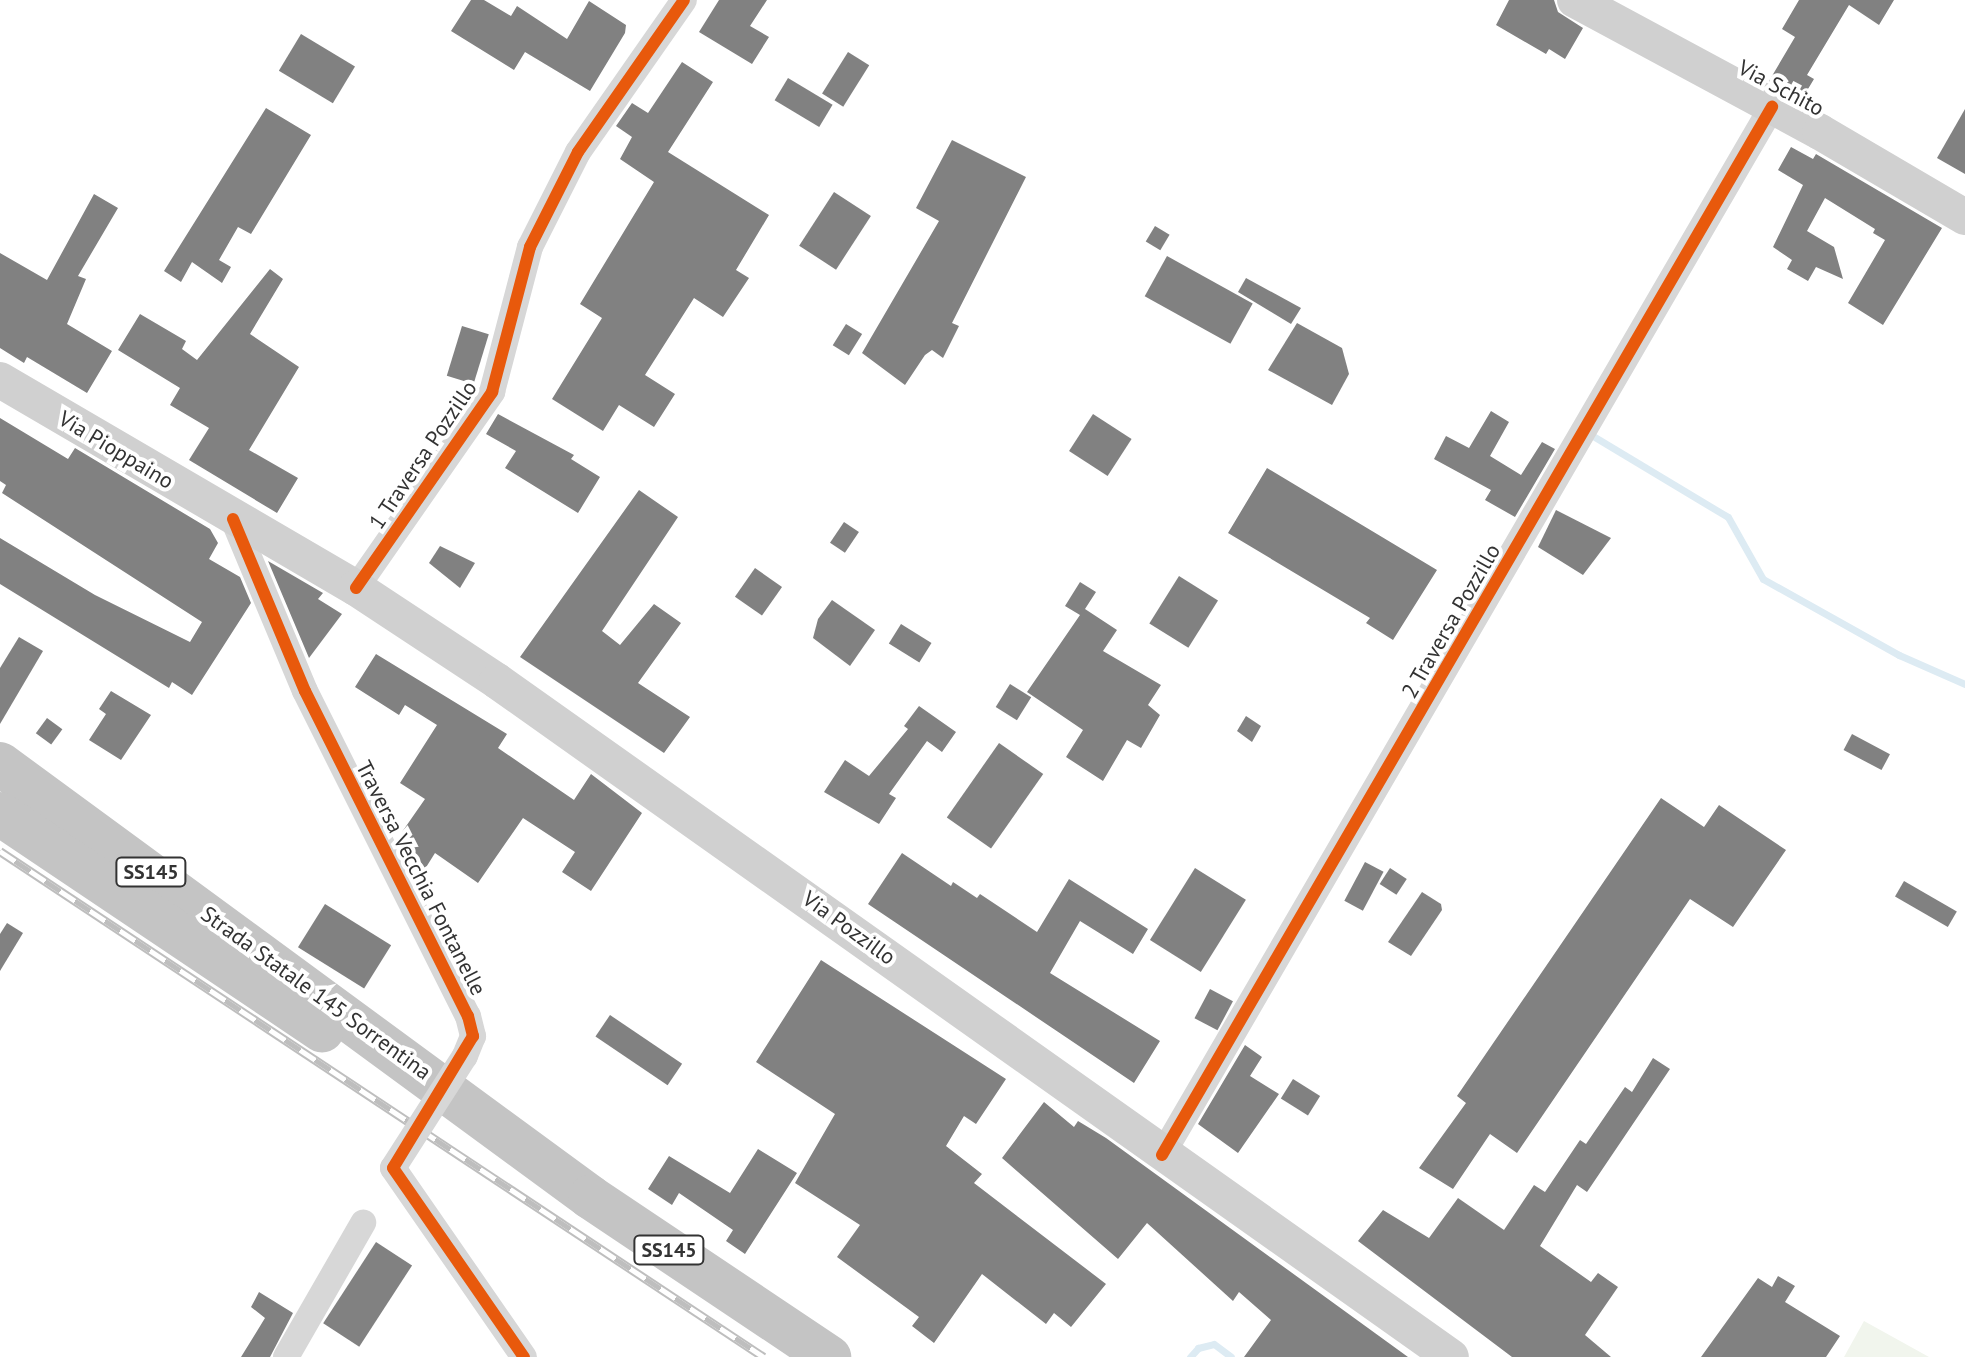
<!DOCTYPE html>
<style>
body{margin:0}
#map{position:relative;width:1965px;height:1357px;overflow:hidden;background:#fff;font-family:"PT Sans",sans-serif}
div>[style]{position:absolute}
[style*='--x']{left:calc(var(--x)*1px);top:calc(var(--y)*1px);width:calc(var(--w)*1px);rotate:calc(var(--a)*1deg)}
.green>*{inset:0;background:#f1f5ed}
.stream>*{height:7px;margin:-3.5px;padding:0 3.5px;transform-origin:3.5px;border-radius:3.5px;background:#ddebf3}
.building>*{inset:0;background:#818181;transform-origin:0 0}
.street>*{height:26px;margin:-13px;padding:0 13px;transform-origin:13px;border-radius:13px;background:#d7d7d7}
.secondary>*{height:36px;margin:-18px;padding:0 18px;transform-origin:18px;border-radius:18px;background:#d0d0d0}
.highway>*{height:44px;margin:-22px;padding:0 22px;transform-origin:22px;border-radius:22px;background:#c4c4c4}
.rail>*{height:9px;margin-top:-4.5px;transform-origin:0;background:repeating-linear-gradient(90deg,#fff 0 18px,#bebebe 0 36px);box-sizing:border-box;border-block:2px solid #bebebe}
.street-bridge>*{height:26px;margin:-13px;padding:0 13px;transform-origin:13px;border-radius:13px;background:#d7d7d7}
.cycleway>*{height:12px;margin:-6px;padding:0 6px;transform-origin:6px;border-radius:6px;background:#e8590c}
span{translate:-50% -50%;white-space:nowrap;text-align:center;line-height:1.15;-webkit-text-stroke:8px #fff;paint-order:stroke}
.shield-label span{padding:2px 6px;background:#fff;border:2px solid;border-radius:6px;-webkit-text-stroke-width:0}
.shield-label{font-size:20px;color:#333;font-weight:700}
.street-label{font-size:22px;color:#333}
</style>
<div id="map">
<div class="green">
<i style="clip-path:polygon(1864px 1321px,1929px 1357px,1844px 1357px)"></i>
</div>
<div class="stream">
<i style="--x:1593;--y:436;--w:157;--a:31"></i>
<i style="--x:1728;--y:517;--w:71;--a:60.6"></i>
<i style="--x:1763;--y:579;--w:156;--a:29.2"></i>
<i style="--x:1899;--y:655;--w:72;--a:23.7"></i>
<i style="--x:1190;--y:1357;--w:12;--a:-48"></i>
<i style="--x:1198;--y:1348;--w:16;--a:-14"></i>
<i style="--x:1214;--y:1344;--w:21;--a:37"></i>
</div>
<div class="building">
<i style="clip-path:polygon(471px 0,484px 0,511px 16px,517px 6px,567px 39px,589px 1px,626px 25px,625px 33px,590px 91px,525px 52px,514px 70px,451px 31px)"></i>
<i style="clip-path:polygon(719px 0,767px 0,750px 26px,769px 37px,752px 64px,699px 32px)"></i>
<i style="clip-path:polygon(1509px 0,1554px 0,1558px 12px,1583px 28px,1565px 59px,1549px 49px,1546px 54px,1496px 25px)"></i>
<i style="clip-path:polygon(1799px 0,1894px 0,1879px 25px,1849px 5px,1807px 75px,1814px 79px,1802px 99px,1769px 81px,1795px 37px,1782px 29px)"></i>
<i style="left:301px;top:34px;width:63px;height:43px;rotate:31deg"></i>
<i style="left:848px;top:52px;width:25px;height:49px;rotate:32deg"></i>
<i style="clip-path:polygon(682px 62px,713px 82px,668px 152px,769px 215px,736px 270px,749px 278px,723px 317px,694px 298px,645px 375px,675px 394px,654px 427px,619px 405px,603px 431px,552px 399px,602px 318px,580px 304px,654px 182px,620px 159px,632px 137px,616px 126px,632px 103px,648px 113px)"></i>
<i style="left:788px;top:78px;width:52px;height:26px;rotate:31deg"></i>
<i style="clip-path:polygon(266px 108px,311px 135px,251px 234px,238px 227px,219px 260px,231px 267px,222px 283px,192px 262px,181px 282px,164px 271px)"></i>
<i style="clip-path:polygon(1965px 109px,1965px 174px,1937px 158px)"></i>
<i style="clip-path:polygon(952px 140px,1026px 177px,952px 323px,959px 326px,943px 358px,932px 350px,925px 355px,905px 385px,862px 353px,939px 221px,916px 208px)"></i>
<i style="clip-path:polygon(1791px 147px,1813px 159px,1816px 154px,1942px 228px,1883px 325px,1848px 303px,1885px 240px,1873px 233px,1875px 229px,1825px 198px,1807px 231px,1834px 247px,1843px 279px,1816px 267px,1808px 281px,1787px 269px,1792px 260px,1773px 247px,1803px 185px,1778px 170px)"></i>
<i style="left:834px;top:192px;width:44px;height:64px;rotate:33deg"></i>
<i style="clip-path:polygon(94px 194px,118px 208px,78px 276px,86px 279px,67px 324px,112px 351px,87px 393px,27px 357px,24px 363px,0 348px,0 253px,47px 280px)"></i>
<i style="left:1155px;top:226px;width:17px;height:18px;rotate:31deg"></i>
<i style="left:1167px;top:256px;width:98px;height:46px;rotate:29deg"></i>
<i style="clip-path:polygon(270px 269px,283px 279px,250px 334px,299px 367px,249px 450px,298px 478px,277px 513px,189px 460px,209px 428px,170px 405px,180px 388px,118px 350px,140px 314px,186px 341px,182px 349px,197px 360px)"></i>
<i style="clip-path:polygon(1246px 278px,1301px 308px,1291px 324px,1238px 292px)"></i>
<i style="clip-path:polygon(1297px 323px,1342px 348px,1349px 374px,1332px 405px,1268px 370px)"></i>
<i style="left:846px;top:324px;width:19px;height:25px;rotate:32deg"></i>
<i style="left:462px;top:326px;width:28px;height:52px;rotate:17deg"></i>
<i style="clip-path:polygon(1491px 411px,1509px 422px,1490px 456px,1521px 475px,1542px 442px,1555px 449px,1515px 517px,1485px 500px,1491px 490px,1434px 459px,1446px 436px,1469px 448px)"></i>
<i style="clip-path:polygon(498px 414px,574px 455px,571px 459px,600px 477px,578px 513px,505px 468px,516px 451px,486px 434px)"></i>
<i style="left:1093px;top:414px;width:46px;height:44px;rotate:33deg"></i>
<i style="clip-path:polygon(0 418px,68px 459px,75px 448px,210px 529px,218px 543px,209px 559px,240px 577px,251px 603px,192px 695px,172px 682px,169px 688px,0 584px,0 538px,95px 595px,190px 642px,202px 622px,2px 493px,6px 485px,0 481px)"></i>
<i style="clip-path:polygon(1267px 468px,1437px 570px,1393px 640px,1366px 623px,1370px 618px,1228px 533px)"></i>
<i style="clip-path:polygon(639px 490px,678px 517px,602px 631px,620px 645px,654px 604px,681px 623px,638px 683px,690px 717px,664px 753px,520px 657px)"></i>
<i style="clip-path:polygon(1556px 510px,1611px 538px,1583px 575px,1538px 547px)"></i>
<i style="left:844px;top:522px;width:18px;height:25px;rotate:34deg"></i>
<i style="clip-path:polygon(440px 546px,475px 563px,460px 588px,429px 563px)"></i>
<i style="clip-path:polygon(268px 561px,323px 593px,318px 599px,342px 614px,309px 658px)"></i>
<i style="left:755px;top:568px;width:33px;height:35px;rotate:35deg"></i>
<i style="left:1179px;top:576px;width:46px;height:56px;rotate:32deg"></i>
<i style="clip-path:polygon(1080px 582px,1096px 592px,1085px 609px,1117px 630px,1103px 651px,1161px 685px,1148px 705px,1160px 715px,1141px 748px,1127px 740px,1103px 781px,1066px 757px,1083px 730px,1027px 692px,1080px 615px,1065px 606px)"></i>
<i style="clip-path:polygon(832px 600px,875px 630px,850px 666px,813px 638px,818px 619px)"></i>
<i style="left:901px;top:624px;width:36px;height:23px;rotate:32deg"></i>
<i style="clip-path:polygon(19px 637px,43px 651px,0 724px,0 668px)"></i>
<i style="clip-path:polygon(376px 654px,507px 734px,498px 748px,574px 800px,591px 774px,642px 813px,591px 891px,562px 872px,575px 852px,523px 818px,478px 883px,435px 853px,425px 869px,402px 832px,425px 799px,400px 783px,437px 725px,405px 705px,399px 715px,355px 687px)"></i>
<i style="left:1010px;top:684px;width:25px;height:27px;rotate:32deg"></i>
<i style="clip-path:polygon(111px 691px,151px 715px,121px 760px,89px 740px,106px 714px,99px 709px)"></i>
<i style="clip-path:polygon(919px 706px,956px 732px,942px 752px,927px 741px,889px 794px,896px 798px,879px 824px,824px 792px,845px 760px,869px 776px,908px 729px,904px 726px)"></i>
<i style="clip-path:polygon(1246px 716px,1261px 726px,1252px 742px,1237px 731px)"></i>
<i style="left:47px;top:718px;width:19px;height:19px;rotate:36deg"></i>
<i style="left:1852px;top:734px;width:43px;height:18px;rotate:28deg"></i>
<i style="left:999px;top:743px;width:54px;height:91px;rotate:35deg"></i>
<i style="clip-path:polygon(1661px 798px,1704px 827px,1719px 805px,1786px 850px,1733px 927px,1690px 899px,1517px 1153px,1490px 1134px,1453px 1189px,1419px 1168px,1466px 1103px,1457px 1096px)"></i>
<i style="clip-path:polygon(902px 853px,951px 886px,953px 882px,977px 898px,980px 894px,1037px 932px,1069px 879px,1148px 929px,1133px 954px,1080px 921px,1050px 973px,1160px 1041px,1134px 1083px,868px 904px)"></i>
<i style="left:1365px;top:862px;width:21px;height:44px;rotate:28deg"></i>
<i style="left:1195px;top:868px;width:60px;height:85px;rotate:32deg"></i>
<i style="left:1390px;top:868px;width:20px;height:19px;rotate:33deg"></i>
<i style="left:1904px;top:881px;width:61px;height:18px;rotate:30deg"></i>
<i style="clip-path:polygon(1422px 892px,1441px 904px,1442px 910px,1411px 956px,1388px 942px)"></i>
<i style="left:325px;top:904px;width:78px;height:51px;rotate:32deg"></i>
<i style="clip-path:polygon(7px 923px,23px 933px,0 971px,0 934px)"></i>
<i style="clip-path:polygon(821px 960px,1006px 1079px,976px 1124px,964px 1116px,946px 1146px,982px 1174px,974px 1183px,1106px 1284px,1071px 1327px,1054px 1313px,1046px 1324px,982px 1274px,934px 1343px,912px 1326px,919px 1317px,837px 1257px,860px 1225px,795px 1183px,835px 1114px,756px 1062px)"></i>
<i style="left:1210px;top:989px;width:26px;height:33px;rotate:28deg"></i>
<i style="left:610px;top:1015px;width:87px;height:26px;rotate:34deg"></i>
<i style="clip-path:polygon(1245px 1045px,1262px 1057px,1250px 1076px,1279px 1094px,1238px 1153px,1198px 1124px)"></i>
<i style="clip-path:polygon(1653px 1058px,1670px 1069px,1587px 1192px,1577px 1185px,1540px 1246px,1591px 1282px,1598px 1273px,1618px 1287px,1585px 1335px,1611px 1357px,1512px 1357px,1358px 1241px,1383px 1210px,1429px 1238px,1458px 1198px,1504px 1230px,1534px 1185px,1545px 1192px,1580px 1140px,1586px 1144px,1625px 1087px,1632px 1092px)"></i>
<i style="left:1293px;top:1079px;width:32px;height:23px;rotate:32deg"></i>
<i style="clip-path:polygon(1044px 1102px,1074px 1127px,1078px 1121px,1106px 1138px,1408px 1357px,1244px 1357px,1271px 1320px,1239px 1292px,1233px 1301px,1147px 1223px,1118px 1259px,1002px 1158px)"></i>
<i style="clip-path:polygon(758px 1149px,797px 1173px,745px 1254px,726px 1241px,733px 1230px,679px 1193px,672px 1205px,648px 1189px,669px 1156px,730px 1193px)"></i>
<i style="left:376px;top:1242px;width:43px;height:97px;rotate:33deg"></i>
<i style="clip-path:polygon(1778px 1276px,1795px 1286px,1785px 1302px,1840px 1336px,1826px 1357px,1701px 1357px,1758px 1278px,1772px 1287px)"></i>
<i style="clip-path:polygon(259px 1292px,293px 1313px,270px 1357px,241px 1357px,265px 1318px,251px 1307px)"></i>
</div>
<div class="street">
<i style="--x:233;--y:519;--w:186;--a:67.3"></i>
<i style="--x:305;--y:691;--w:364;--a:63.4"></i>
<i style="--x:468;--y:1016;--w:21;--a:76"></i>
<i style="--x:473;--y:1036;--w:22;--a:112"></i>
<i style="--x:356;--y:588;--w:239;--a:-55.2"></i>
<i style="--x:492;--y:392;--w:150;--a:-75.3"></i>
<i style="--x:530;--y:247;--w:106;--a:-63.2"></i>
<i style="--x:578;--y:152;--w:185;--a:-55.1"></i>
<i style="--x:1162;--y:1155;--w:1213;--a:-59.8"></i>
<i style="--x:393;--y:1168;--w:230;--a:55.3"></i>
<i style="--x:286;--y:1357;--w:155;--a:-60.1"></i>
</div>
<div class="secondary">
<i style="--x:1575;--y:0;--w:278;--a:28.3"></i>
<i style="--x:1820;--y:132;--w:168;--a:30.4"></i>
<i style="--x:0;--y:380;--w:412;--a:30.3"></i>
<i style="--x:356;--y:588;--w:169;--a:33.4"></i>
<i style="--x:497;--y:681;--w:1169;--a:35.32"></i>
</div>
<div class="highway">
<i style="--x:0;--y:764;--w:732;--a:36.27"></i>
<i style="--x:590;--y:1197;--w:288;--a:33.8"></i>
<i style="--x:0;--y:814;--w:388;--a:33.9"></i>
</div>
<div class="rail">
<i style="--x:0;--y:851;--w:916;--a:33.52"></i>
</div>
<div class="street-bridge">
<i style="--x:393;--y:1168;--w:133;--a:-57.3"></i>
</div>
<div class="cycleway">
<i style="--x:233;--y:519;--w:186;--a:67.3"></i>
<i style="--x:305;--y:691;--w:364;--a:63.4"></i>
<i style="--x:468;--y:1016;--w:21;--a:76"></i>
<i style="--x:473;--y:1036;--w:154;--a:121.2"></i>
<i style="--x:393;--y:1168;--w:230;--a:55.3"></i>
<i style="--x:356;--y:588;--w:239;--a:-55.2"></i>
<i style="--x:492;--y:392;--w:150;--a:-75.3"></i>
<i style="--x:530;--y:247;--w:106;--a:-63.2"></i>
<i style="--x:578;--y:152;--w:185;--a:-55.1"></i>
<i style="--x:1162;--y:1155;--w:1213;--a:-59.8"></i>
</div>
<div class="shield-label">
<span style="left:151px;top:872px">SS145</span>
<span style="left:669px;top:1250px">SS145</span>
</div>
<div class="street-label">
<span style="left:1781px;top:88px;rotate:28deg">Via Schito</span>
<span style="left:116px;top:450px;rotate:31deg">Via Pioppaino</span>
<span style="left:423px;top:455px;rotate:-56deg">1 Traversa Pozzillo</span>
<span style="left:1451px;top:621px;rotate:-60deg">2 Traversa Pozzillo</span>
<span style="left:421px;top:878px;rotate:63deg">Traversa Vecchia Fontanelle</span>
<span style="left:849px;top:928px;rotate:36deg">Via Pozzillo</span>
<span style="left:316px;top:993px;rotate:36deg">Strada Statale 145 Sorrentina</span>
</div>
</div>
